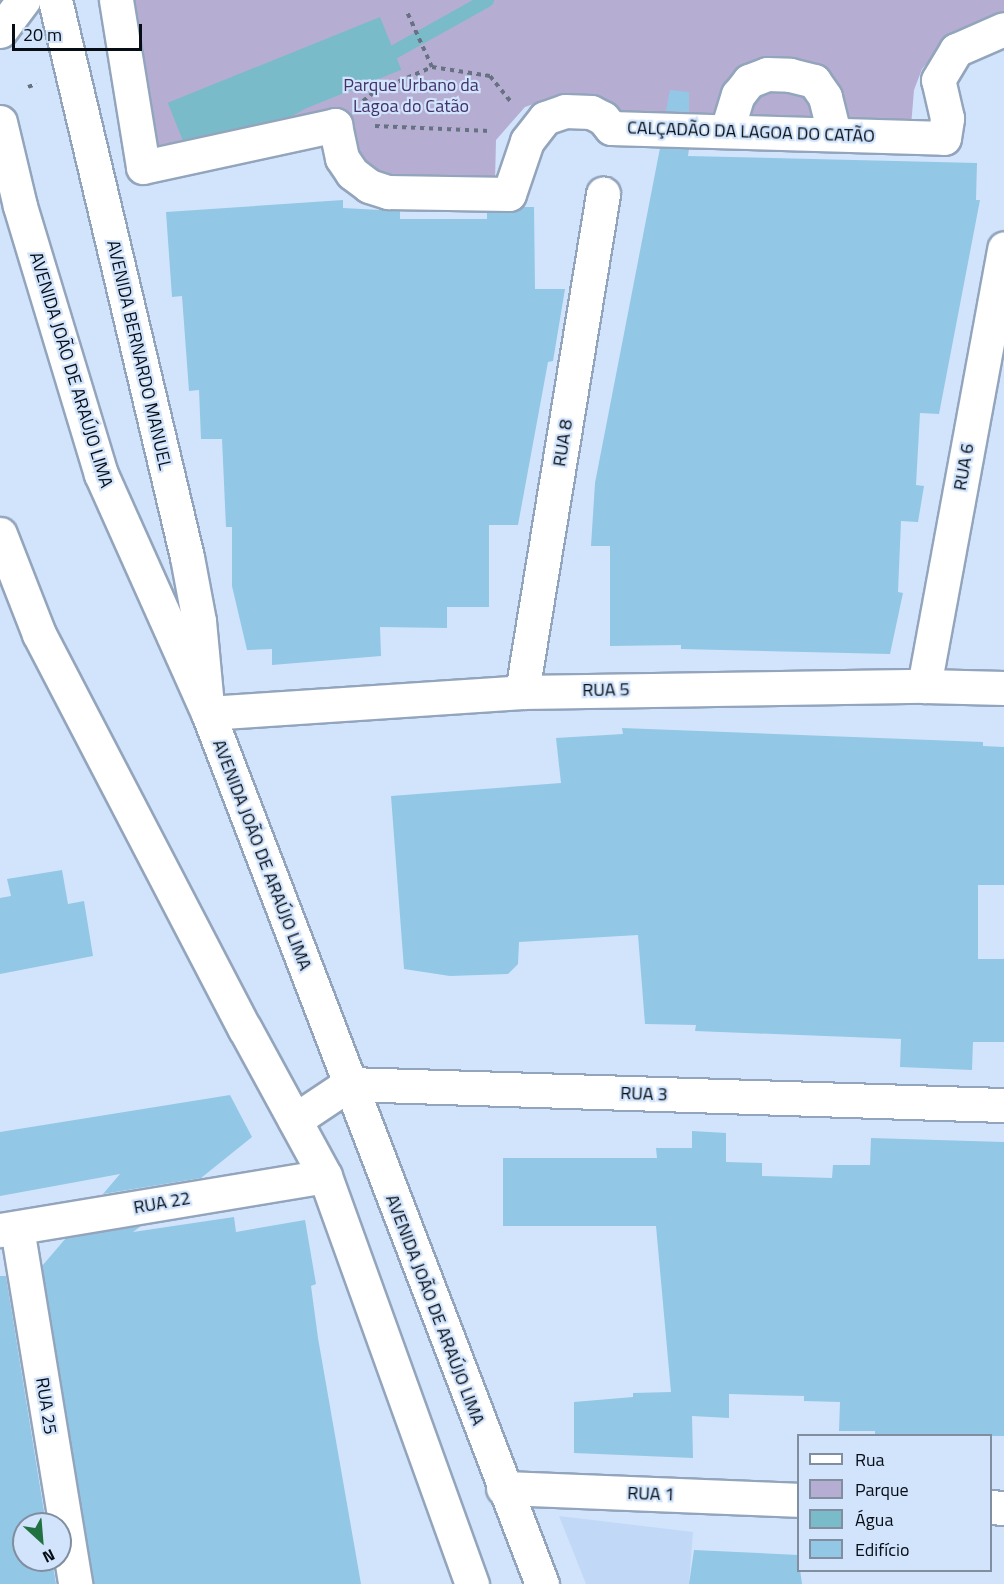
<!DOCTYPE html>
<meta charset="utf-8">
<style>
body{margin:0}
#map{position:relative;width:1004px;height:1584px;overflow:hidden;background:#d1e4fc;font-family:"Titillium Web",sans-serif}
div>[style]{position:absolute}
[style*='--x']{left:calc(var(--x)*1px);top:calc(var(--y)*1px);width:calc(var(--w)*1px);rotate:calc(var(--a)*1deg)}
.built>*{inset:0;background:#c1d9f7}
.green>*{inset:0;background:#b6add2}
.water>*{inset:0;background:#7abbca;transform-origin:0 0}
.stream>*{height:14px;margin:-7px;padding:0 7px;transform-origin:7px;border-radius:7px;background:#7abbca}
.building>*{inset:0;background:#93c7e6}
.path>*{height:4px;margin-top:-2px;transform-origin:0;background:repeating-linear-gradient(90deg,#667281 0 4.5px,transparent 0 9px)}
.roads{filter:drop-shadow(2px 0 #93a5bc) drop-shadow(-2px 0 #93a5bc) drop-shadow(0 2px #93a5bc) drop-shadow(0 -2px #93a5bc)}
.pedestrian>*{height:33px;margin:-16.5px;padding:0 16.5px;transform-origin:16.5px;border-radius:16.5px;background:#fff}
.minor>*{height:33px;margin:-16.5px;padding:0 16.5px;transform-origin:16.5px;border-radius:16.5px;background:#fff}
.tertiary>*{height:33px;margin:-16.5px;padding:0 16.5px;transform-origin:16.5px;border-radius:16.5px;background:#fff}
.primary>*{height:33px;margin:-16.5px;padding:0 16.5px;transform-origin:16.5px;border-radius:16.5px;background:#fff}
span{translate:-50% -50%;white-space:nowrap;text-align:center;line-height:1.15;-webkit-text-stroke:4.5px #d1e4fc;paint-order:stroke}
.park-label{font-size:18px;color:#43306b}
.street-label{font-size:18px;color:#070d15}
.legend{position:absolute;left:797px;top:1434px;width:195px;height:138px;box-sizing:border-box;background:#d1e4fc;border:2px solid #808ea0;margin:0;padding:8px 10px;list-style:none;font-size:18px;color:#070d15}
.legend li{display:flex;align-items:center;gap:12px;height:30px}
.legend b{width:30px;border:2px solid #808ea0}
.north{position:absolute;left:12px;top:1512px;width:60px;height:60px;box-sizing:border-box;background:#d1e4fc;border:2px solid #808ea0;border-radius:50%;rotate:154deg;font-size:16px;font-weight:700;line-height:24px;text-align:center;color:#070d15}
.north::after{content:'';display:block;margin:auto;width:21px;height:27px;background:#217142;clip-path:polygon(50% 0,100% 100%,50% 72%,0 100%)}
.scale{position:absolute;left:12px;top:24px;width:130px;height:27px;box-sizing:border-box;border:3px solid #070d15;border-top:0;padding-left:8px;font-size:18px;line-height:21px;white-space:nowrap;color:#070d15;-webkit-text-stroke:4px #d1e4fc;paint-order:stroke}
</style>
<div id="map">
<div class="built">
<i style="clip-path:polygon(559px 1516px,693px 1532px,689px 1584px,586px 1584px)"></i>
</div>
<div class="green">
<i style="clip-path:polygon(113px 0,1004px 0,1004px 20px,941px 47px,922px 69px,914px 90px,911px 126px,631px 133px,583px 97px,551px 98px,525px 107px,496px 140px,495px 181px,363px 190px,312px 139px,134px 175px)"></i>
</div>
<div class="water">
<i style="left:380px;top:17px;width:57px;height:229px;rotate:68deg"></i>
</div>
<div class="stream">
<i style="--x:378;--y:61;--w:125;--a:-29.2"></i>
<i style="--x:249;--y:132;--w:82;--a:-29.1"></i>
</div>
<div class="building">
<i style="clip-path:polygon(670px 90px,689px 92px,689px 112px,666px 111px)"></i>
<i style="clip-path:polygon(660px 148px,689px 149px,688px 156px,977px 163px,976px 200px,980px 200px,939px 414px,920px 413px,916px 485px,924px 486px,918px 522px,901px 521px,898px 592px,903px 593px,890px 654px,681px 649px,681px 645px,610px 646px,610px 546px,591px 546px,595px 483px)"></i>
<i style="clip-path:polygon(343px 200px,343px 208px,400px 211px,400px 219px,487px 219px,487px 212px,509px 213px,521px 207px,534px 207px,535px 289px,565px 289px,553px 361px,548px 362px,518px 525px,489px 525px,489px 607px,447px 607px,447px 628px,380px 627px,381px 656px,272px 665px,272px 649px,247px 650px,232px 586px,232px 527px,226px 527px,222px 439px,201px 439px,199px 390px,189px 391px,182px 296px,172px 297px,166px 212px)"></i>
<i style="clip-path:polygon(622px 728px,983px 742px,983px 746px,1004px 747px,1004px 885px,978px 885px,978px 959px,1004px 959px,1004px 1042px,973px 1042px,972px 1070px,900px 1067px,901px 1039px,695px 1031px,696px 1025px,645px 1024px,638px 935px,519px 942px,518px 964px,508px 974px,450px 976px,404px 969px,391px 796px,561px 783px,556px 738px,623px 734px)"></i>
<i style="clip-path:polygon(62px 870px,68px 904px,84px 901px,93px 956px,0 974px,0 898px,11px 896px,7px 879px)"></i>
<i style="clip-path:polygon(230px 1095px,252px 1137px,201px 1178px,103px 1194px,120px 1174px,0 1196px,0 1132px)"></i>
<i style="clip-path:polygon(692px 1131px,726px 1133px,726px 1162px,762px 1163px,762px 1176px,798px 1177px,832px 1178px,833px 1165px,870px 1165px,871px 1138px,1004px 1142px,1004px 1436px,875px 1436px,875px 1431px,839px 1431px,840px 1402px,804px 1401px,804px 1396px,729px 1394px,729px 1418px,692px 1416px,693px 1458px,574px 1453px,574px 1402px,633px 1397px,633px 1393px,671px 1392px,656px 1226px,503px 1226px,503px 1158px,657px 1158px,656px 1148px,692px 1148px)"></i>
<i style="clip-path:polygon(234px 1217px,236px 1232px,305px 1220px,316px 1284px,311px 1286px,318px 1338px,361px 1584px,93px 1584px,42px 1266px,66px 1238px,141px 1226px,133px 1232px)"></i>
<i style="clip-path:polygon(0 1276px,6px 1276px,46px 1524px,24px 1524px,24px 1560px,52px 1560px,56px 1584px,0 1584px)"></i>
<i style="clip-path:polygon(694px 1550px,798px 1555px,802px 1584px,689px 1584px)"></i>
</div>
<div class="path">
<i style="--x:432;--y:67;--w:59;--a:8.8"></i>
<i style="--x:490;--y:76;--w:32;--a:51"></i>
<i style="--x:28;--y:87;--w:9;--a:-21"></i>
<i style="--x:363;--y:101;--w:14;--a:-39"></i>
<i style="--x:374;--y:92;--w:63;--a:-23.3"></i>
<i style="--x:432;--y:67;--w:60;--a:-114.4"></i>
<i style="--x:375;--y:126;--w:115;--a:2.5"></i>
</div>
<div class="roads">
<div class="pedestrian">
<i style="--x:116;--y:0;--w:169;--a:80.8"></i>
<i style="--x:143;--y:167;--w:197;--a:-12.3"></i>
<i style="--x:335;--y:125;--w:34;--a:78"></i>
<i style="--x:342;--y:158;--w:18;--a:56"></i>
<i style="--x:352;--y:173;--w:21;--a:37"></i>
<i style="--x:369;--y:186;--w:20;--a:18"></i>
<i style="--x:388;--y:192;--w:121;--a:0.9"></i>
<i style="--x:509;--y:194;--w:56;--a:-71.2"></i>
<i style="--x:527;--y:141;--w:29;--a:-52"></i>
<i style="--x:545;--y:118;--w:21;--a:-19"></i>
<i style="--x:565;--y:111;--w:26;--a:2"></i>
<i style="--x:591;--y:112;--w:13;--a:27"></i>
<i style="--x:603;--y:118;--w:13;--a:51"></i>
<i style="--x:611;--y:128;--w:333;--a:1.7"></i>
<i style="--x:944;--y:138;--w:20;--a:-81"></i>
<i style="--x:947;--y:118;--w:39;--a:-103"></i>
<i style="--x:938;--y:80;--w:35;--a:-59"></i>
<i style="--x:956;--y:50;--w:52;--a:-23.6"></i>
<i style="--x:727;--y:130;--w:37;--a:-73"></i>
<i style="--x:738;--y:95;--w:18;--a:-52"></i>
<i style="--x:749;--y:81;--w:19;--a:-21"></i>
<i style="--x:767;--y:74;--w:23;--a:2"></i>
<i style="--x:790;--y:75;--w:25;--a:14"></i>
<i style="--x:814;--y:81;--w:19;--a:55"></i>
<i style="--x:825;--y:97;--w:38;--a:76"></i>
</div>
<div class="minor">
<i style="--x:924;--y:686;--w:445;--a:-79.6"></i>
<i style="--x:522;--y:692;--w:505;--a:-80.76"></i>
<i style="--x:208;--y:713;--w:315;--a:-3.8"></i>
<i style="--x:522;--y:692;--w:402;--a:-0.9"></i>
<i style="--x:924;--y:686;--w:80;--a:1.4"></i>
<i style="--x:295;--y:1120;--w:65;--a:-33.7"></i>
<i style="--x:349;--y:1084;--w:655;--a:1.84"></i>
<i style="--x:17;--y:1228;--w:361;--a:80.7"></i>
<i style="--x:0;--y:1230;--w:329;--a:-9.4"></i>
<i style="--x:503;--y:1488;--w:295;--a:2.3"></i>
<i style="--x:990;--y:1507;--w:14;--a:4"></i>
</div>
<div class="tertiary">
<i style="--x:55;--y:0;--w:572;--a:76.67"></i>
<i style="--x:187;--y:557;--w:65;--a:79.4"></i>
<i style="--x:199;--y:621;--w:84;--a:84.6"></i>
</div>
<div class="primary">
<i style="--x:0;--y:31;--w:39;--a:-53"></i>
<i style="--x:0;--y:122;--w:86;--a:76.6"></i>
<i style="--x:20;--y:206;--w:280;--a:73.2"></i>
<i style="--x:101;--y:474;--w:262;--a:65.9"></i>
<i style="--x:208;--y:713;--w:933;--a:69.02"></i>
<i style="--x:0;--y:534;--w:107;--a:68.7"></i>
<i style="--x:39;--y:634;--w:445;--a:62.5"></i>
<i style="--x:245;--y:1029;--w:167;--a:61.4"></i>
<i style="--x:325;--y:1176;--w:434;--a:70.2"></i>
</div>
</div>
<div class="park-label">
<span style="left:411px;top:96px">Parque Urbano da<br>Lagoa do Catão</span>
</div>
<div class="street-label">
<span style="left:751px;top:132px;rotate:2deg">CALÇADÃO DA LAGOA DO CATÃO</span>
<span style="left:139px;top:355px;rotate:77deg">AVENIDA BERNARDO MANUEL</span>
<span style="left:71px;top:370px;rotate:73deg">AVENIDA JOÃO DE ARAÚJO LIMA</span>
<span style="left:563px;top:443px;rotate:-81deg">RUA 8</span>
<span style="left:964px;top:467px;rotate:-80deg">RUA 6</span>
<span style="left:606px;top:690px;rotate:-1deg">RUA 5</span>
<span style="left:262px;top:855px;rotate:69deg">AVENIDA JOÃO DE ARAÚJO LIMA</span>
<span style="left:644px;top:1094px;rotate:2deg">RUA 3</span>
<span style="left:162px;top:1203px;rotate:-10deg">RUA 22</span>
<span style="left:435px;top:1310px;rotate:69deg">AVENIDA JOÃO DE ARAÚJO LIMA</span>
<span style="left:46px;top:1406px;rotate:81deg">RUA 25</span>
<span style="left:651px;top:1494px;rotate:2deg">RUA 1</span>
</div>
<ul class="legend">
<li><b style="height:8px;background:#fff"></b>Rua</li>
<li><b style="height:16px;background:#b6add2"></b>Parque</li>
<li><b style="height:16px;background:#7abbca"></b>Água</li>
<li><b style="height:16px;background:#93c7e6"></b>Edifício</li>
</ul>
<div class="north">N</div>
<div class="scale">20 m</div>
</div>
